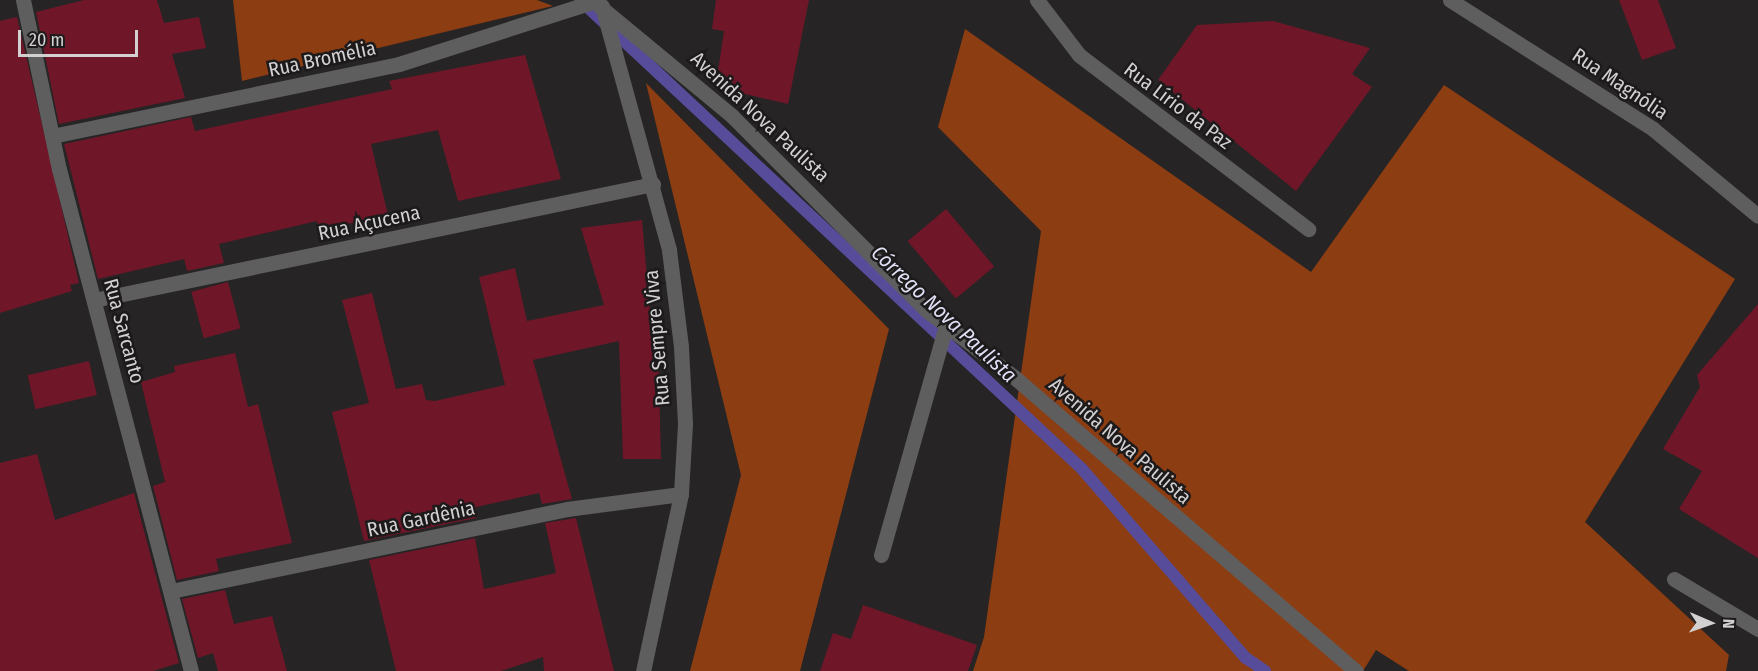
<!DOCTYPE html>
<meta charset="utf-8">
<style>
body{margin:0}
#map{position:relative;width:1758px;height:671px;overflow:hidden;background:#262425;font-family:"Fira Sans Condensed",sans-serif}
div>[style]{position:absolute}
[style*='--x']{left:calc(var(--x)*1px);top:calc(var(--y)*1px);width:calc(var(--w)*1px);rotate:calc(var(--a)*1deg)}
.forest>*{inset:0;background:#8d3d12}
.stream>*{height:12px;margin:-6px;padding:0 6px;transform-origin:6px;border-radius:6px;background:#574c99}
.building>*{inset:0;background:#6f1728;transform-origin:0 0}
.street>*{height:15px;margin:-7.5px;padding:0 7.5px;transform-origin:7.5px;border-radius:7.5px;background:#5f5e5f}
span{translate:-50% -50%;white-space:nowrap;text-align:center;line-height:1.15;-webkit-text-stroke:5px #1d1a1b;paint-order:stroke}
.street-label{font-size:20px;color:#d2d0d1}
.water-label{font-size:21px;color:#dfdff5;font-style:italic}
.north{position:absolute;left:1680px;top:593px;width:60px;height:60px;-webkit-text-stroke:4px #1d1a1b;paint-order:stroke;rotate:92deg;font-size:16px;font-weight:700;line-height:24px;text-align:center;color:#d2d0d1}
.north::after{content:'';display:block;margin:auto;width:21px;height:27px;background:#d2d0d1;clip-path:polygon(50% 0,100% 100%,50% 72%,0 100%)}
.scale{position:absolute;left:18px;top:30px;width:120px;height:27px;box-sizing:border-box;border:3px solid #d2d0d1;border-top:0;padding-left:8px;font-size:18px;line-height:21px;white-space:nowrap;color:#d2d0d1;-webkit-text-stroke:4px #1d1a1b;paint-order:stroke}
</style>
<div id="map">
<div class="forest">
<i style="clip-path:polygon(233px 0,537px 0,553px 6px,242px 81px)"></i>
<i style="clip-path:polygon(965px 29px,1311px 272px,1444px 85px,1735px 279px,1585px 522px,1729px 655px,1726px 671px,1409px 671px,1376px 650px,1363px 671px,973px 671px,984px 637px,1041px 231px,938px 127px)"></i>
<i style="clip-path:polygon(646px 83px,889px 329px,800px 671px,690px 671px,741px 475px)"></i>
</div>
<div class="stream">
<i style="--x:580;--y:0;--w:687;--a:43.05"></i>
<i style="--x:1082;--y:469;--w:250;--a:49.1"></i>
<i style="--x:1246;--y:658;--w:23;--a:34"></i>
</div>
<div class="building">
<i style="clip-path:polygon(84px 0,157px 0,164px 23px,199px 17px,206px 48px,172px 54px,185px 98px,59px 124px,36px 12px)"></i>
<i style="clip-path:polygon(716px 0,809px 0,788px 104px,745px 94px,718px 71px,724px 31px,712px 29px)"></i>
<i style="clip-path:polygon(1619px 0,1658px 0,1676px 48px,1642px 60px)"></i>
<i style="clip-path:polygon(17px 17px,79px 283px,70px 285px,72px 291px,0 313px,0 21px)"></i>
<i style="clip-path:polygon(1273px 21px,1370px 48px,1352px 74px,1372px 87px,1296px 191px,1158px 80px,1197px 25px)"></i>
<i style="clip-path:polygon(525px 55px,561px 179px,458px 201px,438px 130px,371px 144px,388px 215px,319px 230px,317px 221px,219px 244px,224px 263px,187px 271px,184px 259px,98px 279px,64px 144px,191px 117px,195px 131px,392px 89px,389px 81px)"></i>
<i style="left:946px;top:209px;width:75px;height:50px;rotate:50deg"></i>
<i style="clip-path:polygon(642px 220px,653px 346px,658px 346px,661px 459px,623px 459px,619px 341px,533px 360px,572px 499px,542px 504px,539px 493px,476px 507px,476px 518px,364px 541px,332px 412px,369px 403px,342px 300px,372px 293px,396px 389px,422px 384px,426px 400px,435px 401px,505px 385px,479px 277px,515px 268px,527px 321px,604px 305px,581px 228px)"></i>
<i style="left:228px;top:282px;width:48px;height:38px;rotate:75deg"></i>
<i style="clip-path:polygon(1758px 304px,1758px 558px,1679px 509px,1702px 471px,1663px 449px,1700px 387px,1697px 375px)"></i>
<i style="clip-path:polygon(235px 353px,248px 407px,258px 404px,292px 543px,216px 559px,219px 571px,177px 580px,153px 486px,165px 482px,141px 382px,175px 372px,174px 366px)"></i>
<i style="left:89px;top:361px;width:35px;height:63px;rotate:77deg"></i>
<i style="clip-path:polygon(37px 454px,55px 520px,134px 493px,179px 663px,153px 671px,0 671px,0 463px)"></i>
<i style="clip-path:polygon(576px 518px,614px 671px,544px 671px,543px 657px,501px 671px,396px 671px,369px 560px,475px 538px,484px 589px,556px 573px,545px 523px)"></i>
<i style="clip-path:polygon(225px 590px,234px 624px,272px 616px,287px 671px,218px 671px,213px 653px,198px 658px,182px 599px)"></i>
<i style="clip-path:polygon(863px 605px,977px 645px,968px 671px,820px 671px,833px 633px,851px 639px)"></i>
</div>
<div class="street">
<i style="--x:23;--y:0;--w:173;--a:78"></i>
<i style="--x:59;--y:169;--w:519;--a:75.27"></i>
<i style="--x:592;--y:0;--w:182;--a:39.6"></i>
<i style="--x:732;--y:116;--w:274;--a:45"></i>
<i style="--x:926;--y:310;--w:111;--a:37.3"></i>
<i style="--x:1014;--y:377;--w:451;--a:40.7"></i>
<i style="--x:1037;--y:0;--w:69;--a:52.6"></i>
<i style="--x:1079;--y:55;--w:288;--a:37.2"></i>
<i style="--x:1450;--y:0;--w:241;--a:32.4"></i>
<i style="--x:1653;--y:129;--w:136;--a:39.6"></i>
<i style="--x:602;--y:6;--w:253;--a:74.6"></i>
<i style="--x:669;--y:250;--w:98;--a:82.9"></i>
<i style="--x:681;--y:347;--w:77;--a:87"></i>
<i style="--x:685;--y:424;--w:70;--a:93.3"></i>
<i style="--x:681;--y:494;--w:181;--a:102.1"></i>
<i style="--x:52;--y:136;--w:354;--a:-11.7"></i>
<i style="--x:399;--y:64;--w:206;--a:-17.8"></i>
<i style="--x:94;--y:300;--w:571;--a:-11.72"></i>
<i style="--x:881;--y:555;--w:238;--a:-74.2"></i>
<i style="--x:1674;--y:579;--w:98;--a:30.8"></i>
<i style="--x:171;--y:591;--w:404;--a:-11.7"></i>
<i style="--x:567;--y:509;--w:115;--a:-7.5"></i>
</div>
<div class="street-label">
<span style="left:322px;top:59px;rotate:-12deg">Rua Bromélia</span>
<span style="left:1620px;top:84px;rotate:34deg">Rua Magnólia</span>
<span style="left:1178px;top:106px;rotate:37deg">Rua Lírio da Paz</span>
<span style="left:760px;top:117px;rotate:43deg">Avenida Nova Paulista</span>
<span style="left:369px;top:223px;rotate:-12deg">Rua Açucena</span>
<span style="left:124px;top:331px;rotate:75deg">Rua Sarcanto</span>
<span style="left:657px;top:338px;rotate:-95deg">Rua Sempre Viva</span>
<span style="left:1120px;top:441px;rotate:41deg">Avenida Nova Paulista</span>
<span style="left:421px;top:519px;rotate:-12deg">Rua Gardênia</span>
</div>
<div class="water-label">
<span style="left:944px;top:314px;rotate:43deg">Córrego Nova Paulista</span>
</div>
<div class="north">N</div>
<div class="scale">20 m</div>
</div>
